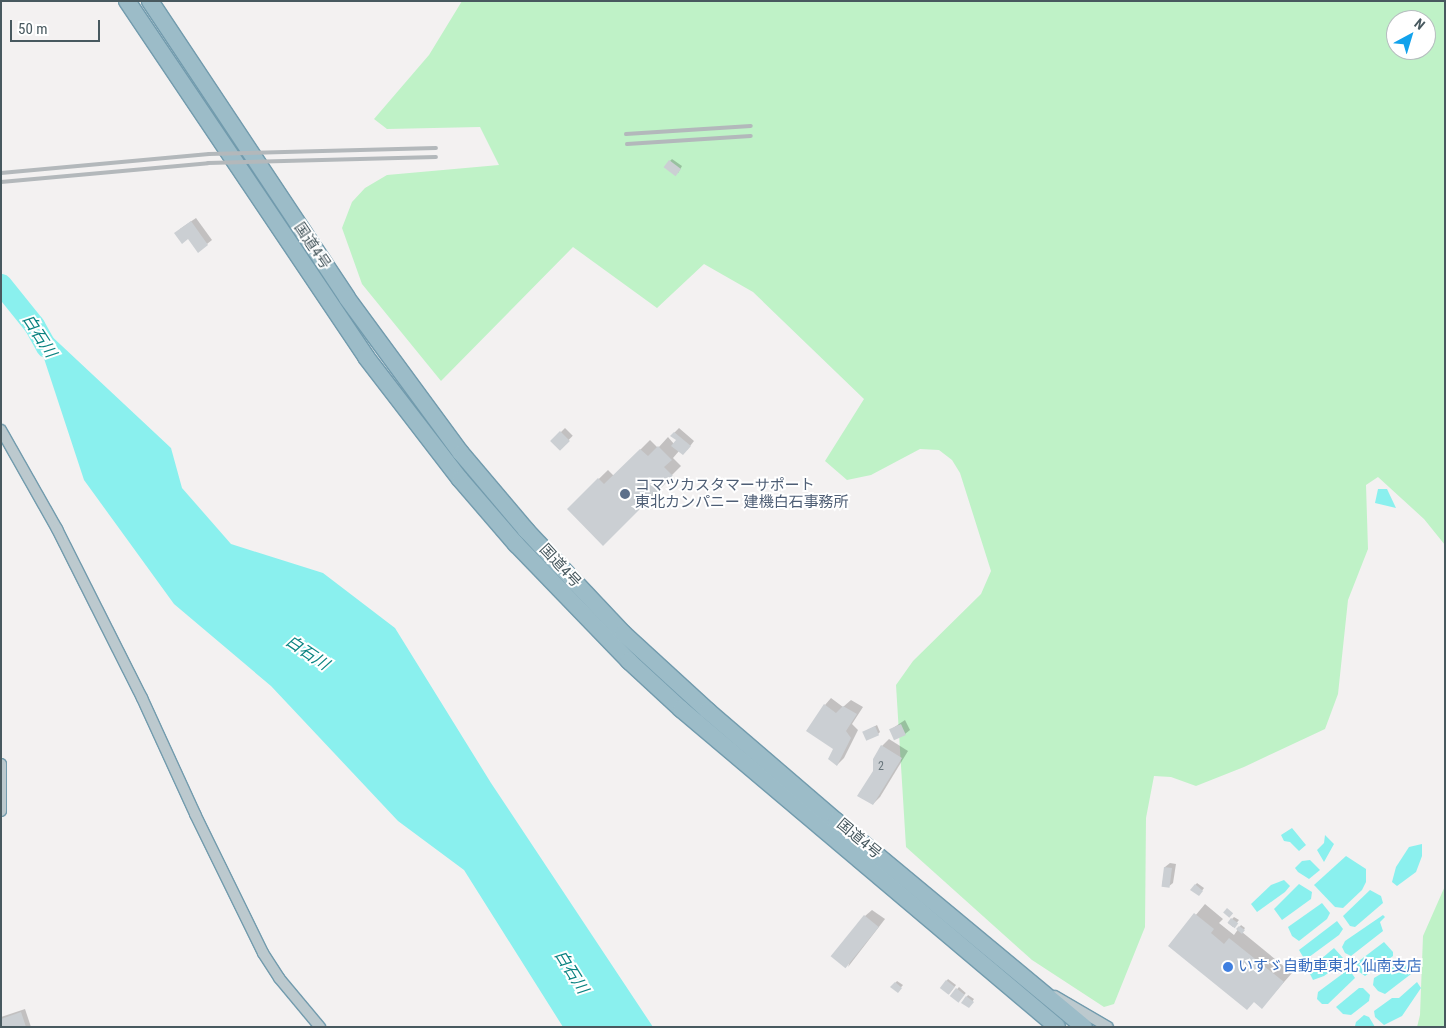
<!DOCTYPE html>
<meta charset="utf-8">
<style>
body{margin:0}
#map{position:relative;width:1446px;height:1028px;overflow:hidden;background:#f3f1f1;font-family:"Roboto Condensed","Noto Sans JP",sans-serif}
div>[style]{position:absolute}
[style*='--x']{left:calc(var(--x)*1px);top:calc(var(--y)*1px);width:calc(var(--w)*1px);rotate:calc(var(--a)*1deg)}
.green>*{inset:0;background:#bff2c7}
.water>*{inset:0;background:#8af0ee}
.shadow>*{inset:0;background:#0003;transform-origin:0 0}
.river>*{height:21px;margin:-10.5px;padding:0 10.5px;transform-origin:10.5px;border-radius:10.5px;background:#8af0ee}
.building>*{inset:0;background:#cbcfd3;transform-origin:0 0}
.roads{filter:drop-shadow(1px 0 #729bad) drop-shadow(-1px 0 #729bad) drop-shadow(0 1px #729bad) drop-shadow(0 -1px #729bad)}
.minor>*{height:10px;margin:-5px;padding:0 5px;transform-origin:5px;border-radius:5px;background:#bcc9ce}
.trunk>*{height:16px;margin:-8px;padding:0 8px;transform-origin:8px;border-radius:8px;background:#9cbcc8}
.rail>*{height:4px;margin:-2px;padding:0 2px;transform-origin:2px;border-radius:2px;background:#b3b8bb}
.dots>*{width:14px;height:14px;translate:-50% -50%;box-sizing:border-box;border:2px solid #fff;border-radius:50%}
span{translate:-50% -50%;white-space:nowrap;text-align:center;line-height:1.15;-webkit-text-stroke:4px #fff;paint-order:stroke}
.number-label{font-size:12px;color:#69767c}
.number-label span{-webkit-text-stroke-width:0}
.street-label{font-size:15px;color:#48595f}
.service-label{font-size:15px;color:#4e5e75}
.left{translate:0 -50%;text-align:left}
.shop-label{font-size:15px;color:#366cbe}
.water-label{font-size:16px;color:#0a8381;font-style:italic}
.frame{position:absolute;inset:0;border:2px solid #48595f;pointer-events:none}
.north{position:absolute;left:1386px;top:10px;width:50px;height:50px;box-sizing:border-box;background:#fff;border:1px solid #b6bdbf;border-radius:50%;rotate:39deg;font-size:14px;font-weight:700;line-height:20px;text-align:center;color:#48595f}
.north::after{content:'';display:block;margin:auto;width:18px;height:22px;background:#12a2ec;clip-path:polygon(50% 0,100% 100%,50% 72%,0 100%)}
.scale{position:absolute;left:10px;top:20px;width:90px;height:22px;box-sizing:border-box;border:2px solid #48595f;border-top:0;padding-left:6px;font-size:15px;line-height:18px;white-space:nowrap;color:#48595f;-webkit-text-stroke:4px #fff;paint-order:stroke}
</style>
<div id="map">
<div class="green">
<i style="clip-path:polygon(evenodd,462px 1px,1445px 1px,1445px 545px,1424px 519px,1378px 477px,1366px 485px,1368px 549px,1348px 600px,1338px 694px,1325px 729px,1244px 767px,1196px 786px,1171px 777px,1154px 776px,1146px 818px,1145px 927px,1114px 1004px,1104px 1007px,1032px 960px,906px 847px,896px 685px,913px 661px,981px 594px,991px 571px,960px 473px,952px 460px,939px 450px,920px 449px,871px 475px,847px 480px,825px 461px,864px 399px,753px 292px,704px 264px,657px 308px,573px 247px,441px 381px,362px 284px,342px 228px,352px 202px,365px 188px,387px 175px,499px 165px,480px 127px,387px 129px,374px 119px,429px 55px,462px 1px,1396px 20px,1426px 20px,1426px 50px,1396px 50px,1396px 20px)"></i>
<i style="clip-path:polygon(1445px 886px,1445px 1027px,1417px 1027px,1420px 1015px,1423px 936px)"></i>
</div>
<div class="water">
<i style="clip-path:polygon(30px 316px,171px 448px,182px 488px,231px 544px,323px 573px,395px 628px,491px 783px,653px 1027px,563px 1027px,464px 870px,398px 821px,271px 686px,174px 604px,84px 480px)"></i>
<i style="clip-path:polygon(1378px 489px,1387px 489px,1396px 508px,1375px 503px)"></i>
<i style="clip-path:polygon(1292px 828px,1306px 845px,1299px 851px,1290px 842px,1284px 841px,1281px 835px)"></i>
<i style="clip-path:polygon(1325px 835px,1334px 844px,1324px 862px,1317px 850px,1324px 843px)"></i>
<i style="clip-path:polygon(1422px 844px,1422px 856px,1416px 872px,1397px 886px,1392px 882px,1396px 867px,1409px 847px)"></i>
<i style="clip-path:polygon(1346px 856px,1366px 869px,1366px 882px,1362px 890px,1343px 908px,1335px 907px,1314px 885px)"></i>
<i style="clip-path:polygon(1310px 860px,1320px 870px,1309px 879px,1298px 872px,1295px 868px,1302px 861px)"></i>
<i style="clip-path:polygon(1284px 880px,1290px 886px,1285px 892px,1257px 912px,1251px 904px,1271px 885px)"></i>
<i style="clip-path:polygon(1299px 884px,1312px 892px,1311px 899px,1282px 920px,1274px 909px)"></i>
<i style="clip-path:polygon(1370px 890px,1381px 896px,1383px 903px,1355px 927px,1350px 926px,1343px 916px)"></i>
<i style="clip-path:polygon(1322px 903px,1330px 913px,1327px 919px,1299px 941px,1292px 936px,1288px 927px)"></i>
<i style="clip-path:polygon(1383px 915px,1385px 917px,1380px 922px,1383px 931px,1351px 956px,1345px 953px,1342px 947px,1345px 941px)"></i>
<i style="clip-path:polygon(1337px 921px,1343px 929px,1339px 935px,1305px 960px,1299px 950px)"></i>
<i style="clip-path:polygon(1384px 942px,1393px 952px,1393px 956px,1365px 976px,1358px 971px,1355px 964px)"></i>
<i style="clip-path:polygon(1334px 948px,1343px 958px,1342px 963px,1324px 976px,1313px 980px,1308px 970px)"></i>
<i style="clip-path:polygon(1401px 962px,1409px 966px,1411px 974px,1385px 994px,1378px 991px,1373px 985px,1374px 978px)"></i>
<i style="clip-path:polygon(1349px 969px,1355px 978px,1328px 1004px,1322px 1004px,1317px 999px,1318px 992px)"></i>
<i style="clip-path:polygon(1417px 982px,1421px 988px,1402px 1016px,1384px 1025px,1375px 1017px,1374px 1011px,1392px 998px,1399px 998px)"></i>
<i style="clip-path:polygon(1359px 988px,1363px 988px,1370px 995px,1369px 1001px,1351px 1015px,1343px 1014px,1336px 1007px)"></i>
<i style="clip-path:polygon(1364px 1015px,1369px 1017px,1375px 1027px,1355px 1026px,1356px 1022px)"></i>
</div>
<div class="shadow">
<i style="clip-path:polygon(672px 159px,682px 166px,678px 173px,670px 161px)"></i>
<i style="clip-path:polygon(196px 218px,212px 240px,207px 244px,180px 229px)"></i>
<i style="left:565px;top:428px;width:11px;height:19px;rotate:45deg"></i>
<i style="clip-path:polygon(679px 428px,694px 441px,687px 450px,679px 451px,673px 458px,681px 466px,603px 544px,568px 509px,608px 470px,614px 476px,650px 440px,658px 448px,668px 437px,674px 444px,678px 440px,672px 435px)"></i>
<i style="clip-path:polygon(831px 698px,843px 707px,851px 700px,863px 707px,852px 724px,858px 730px,844px 758px,837px 765px,825px 705px)"></i>
<i style="clip-path:polygon(905px 720px,910px 730px,905px 734px,890px 730px)"></i>
<i style="clip-path:polygon(877px 725px,880px 732px,878px 734px,866px 731px)"></i>
<i style="clip-path:polygon(889px 739px,908px 751px,880px 797px,873px 804px,882px 746px)"></i>
<i style="clip-path:polygon(1170px 863px,1176px 864px,1173px 883px,1168px 887px,1162px 886px,1165px 867px)"></i>
<i style="clip-path:polygon(1197px 883px,1204px 888px,1199px 895px,1192px 889px)"></i>
<i style="clip-path:polygon(1205px 904px,1223px 919px,1219px 923px,1234px 935px,1241px 925px,1245px 928px,1242px 932px,1292px 973px,1262px 1007px,1170px 946px)"></i>
<i style="clip-path:polygon(872px 910px,885px 919px,848px 967px,865px 916px)"></i>
<i style="clip-path:polygon(1234px 917px,1239px 920px,1233px 927px,1228px 923px)"></i>
<i style="left:948px;top:979px;width:10px;height:11px;rotate:37deg"></i>
<i style="clip-path:polygon(897px 981px,903px 985px,898px 991px,892px 987px)"></i>
<i style="left:959px;top:987px;width:9px;height:11px;rotate:41deg"></i>
<i style="clip-path:polygon(968px 995px,974px 999px,970px 1005px,963px 1002px)"></i>
<i style="clip-path:polygon(25px 1009px,31px 1027px,1px 1027px,1px 1017px)"></i>
</div>
<div class="river">
<i style="--x:1;--y:284;--w:53;--a:51.2"></i>
<i style="--x:34;--y:325;--w:25;--a:61"></i>
</div>
<div class="building">
<i style="left:669px;top:160px;width:15px;height:9px;rotate:37deg"></i>
<i style="clip-path:polygon(191px 221px,208px 245px,198px 253px,188px 239px,182px 244px,174px 233px)"></i>
<i style="left:560px;top:431px;width:14px;height:14px;rotate:45deg"></i>
<i style="clip-path:polygon(674px 432px,691px 446px,683px 455px,671px 446px,676px 440px,670px 436px)"></i>
<i style="clip-path:polygon(658px 446px,672px 460px,664px 467px,673px 476px,603px 546px,567px 509px,598px 478px,604px 484px,640px 449px,648px 456px)"></i>
<i style="clip-path:polygon(824px 704px,836px 713px,843px 706px,857px 714px,846px 731px,851px 738px,837px 766px,828px 759px,833px 749px,806px 731px)"></i>
<i style="left:901px;top:724px;width:12px;height:13px;rotate:66deg"></i>
<i style="left:875px;top:726px;width:10px;height:14px;rotate:66deg"></i>
<i style="clip-path:polygon(881px 745px,902px 758px,873px 805px,857px 796px,873px 771px,873px 759px)"></i>
<i style="left:1164px;top:867px;width:8px;height:20px;rotate:7deg"></i>
<i style="clip-path:polygon(1195px 884px,1203px 891px,1199px 896px,1190px 890px)"></i>
<i style="left:1227px;top:908px;width:8px;height:6px;rotate:40deg"></i>
<i style="clip-path:polygon(1194px 913px,1214px 929px,1211px 933px,1224px 944px,1229px 938px,1284px 982px,1262px 1009px,1254px 1002px,1247px 1010px,1168px 946px)"></i>
<i style="left:864px;top:915px;width:19px;height:53px;rotate:39deg"></i>
<i style="left:1231px;top:918px;width:9px;height:6px;rotate:36deg"></i>
<i style="clip-path:polygon(1239px 926px,1245px 930px,1242px 934px,1236px 929px)"></i>
<i style="left:946px;top:980px;width:11px;height:10px;rotate:38deg"></i>
<i style="clip-path:polygon(895px 982px,902px 988px,898px 993px,890px 987px)"></i>
<i style="left:956px;top:988px;width:11px;height:10px;rotate:38deg"></i>
<i style="clip-path:polygon(966px 996px,974px 1002px,969px 1008px,961px 1003px)"></i>
<i style="clip-path:polygon(21px 1012px,26px 1027px,1px 1027px,1px 1019px)"></i>
</div>
<div class="roads">
<div class="minor">
<i style="--x:1;--y:430;--w:114;--a:60.5"></i>
<i style="--x:57;--y:529;--w:189;--a:63.3"></i>
<i style="--x:142;--y:698;--w:128;--a:65.4"></i>
<i style="--x:195;--y:814;--w:155;--a:63.9"></i>
<i style="--x:263;--y:953;--w:30;--a:57"></i>
<i style="--x:279;--y:978;--w:64;--a:50.1"></i>
<i style="--x:1;--y:764;--w:47;--a:90"></i>
<i style="--x:1055;--y:996;--w:61;--a:30.3"></i>
</div>
<div class="trunk">
<i style="--x:127;--y:1;--w:429;--a:56.1"></i>
<i style="--x:366;--y:357;--w:154;--a:52.4"></i>
<i style="--x:460;--y:479;--w:86;--a:49.3"></i>
<i style="--x:516;--y:544;--w:163;--a:46"></i>
<i style="--x:629;--y:661;--w:71;--a:42.7"></i>
<i style="--x:681;--y:709;--w:492;--a:40.2"></i>
<i style="--x:150;--y:1;--w:356;--a:56.4"></i>
<i style="--x:347;--y:298;--w:192;--a:53.7"></i>
<i style="--x:461;--y:453;--w:101;--a:49.8"></i>
<i style="--x:526;--y:530;--w:141;--a:46.7"></i>
<i style="--x:623;--y:633;--w:115;--a:42.5"></i>
<i style="--x:708;--y:711;--w:169;--a:40.7"></i>
<i style="--x:836;--y:821;--w:322;--a:39.7"></i>
</div>
</div>
<div class="rail">
<i style="--x:626;--y:134;--w:125;--a:-3.7"></i>
<i style="--x:627;--y:144;--w:124;--a:-3.7"></i>
<i style="--x:1;--y:173;--w:209;--a:-5.2"></i>
<i style="--x:209;--y:154;--w:227;--a:-1.5"></i>
<i style="--x:1;--y:182;--w:208;--a:-5.2"></i>
<i style="--x:208;--y:163;--w:228;--a:-1.5"></i>
</div>
<div class="dots">
<i style="left:625px;top:494px;background:#5c6f8a"></i>
<i style="left:1228px;top:967px;background:#3f7fe0"></i>
</div>
<div class="number-label">
<span style="left:881px;top:767px">2</span>
</div>
<div class="street-label">
<span style="left:312px;top:246px;rotate:56deg">国道4号</span>
<span style="left:560px;top:566px;rotate:47deg">国道4号</span>
<span style="left:859px;top:839px;rotate:40deg">国道4号</span>
</div>
<div class="service-label">
<span class="left" style="left:635px;top:494px">コマツカスタマーサポート<br>東北カンパニー 建機白石事務所</span>
</div>
<div class="shop-label">
<span class="left" style="left:1238px;top:967px">いすゞ自動車東北 仙南支店</span>
</div>
<div class="water-label">
<span style="left:39px;top:336px;rotate:57deg">白石川</span>
<span style="left:307px;top:653px;rotate:34deg">白石川</span>
<span style="left:571px;top:972px;rotate:58deg">白石川</span>
</div>
<div class="frame"></div>
<div class="north">N</div>
<div class="scale">50 m</div>
</div>
